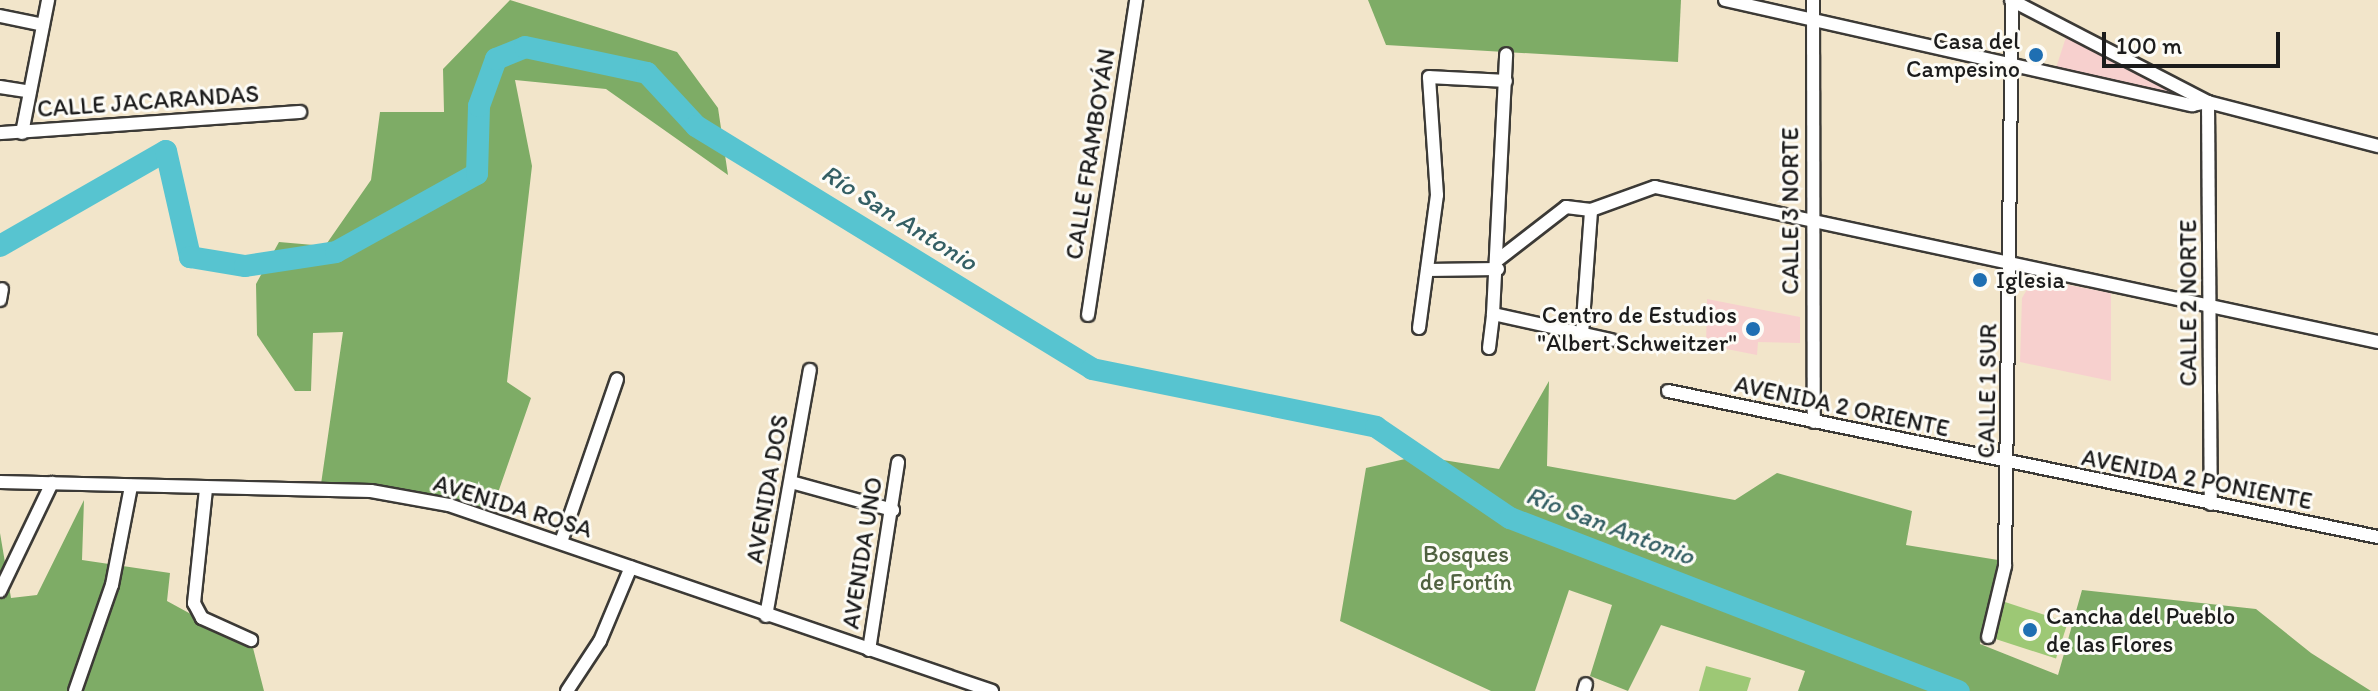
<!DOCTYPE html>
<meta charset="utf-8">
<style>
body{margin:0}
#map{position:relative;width:2378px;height:691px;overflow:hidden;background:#f2e5ca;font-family:Itim,sans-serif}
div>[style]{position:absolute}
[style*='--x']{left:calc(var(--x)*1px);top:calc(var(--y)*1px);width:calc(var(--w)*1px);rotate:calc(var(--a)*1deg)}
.built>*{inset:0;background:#f7d0ce}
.green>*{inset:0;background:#9dc875;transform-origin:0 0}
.forest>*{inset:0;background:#7eac66}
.river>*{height:22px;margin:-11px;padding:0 11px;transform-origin:11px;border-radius:11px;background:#57c4d0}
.roads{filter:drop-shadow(2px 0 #3c3a36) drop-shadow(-2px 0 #3c3a36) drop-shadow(0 2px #3c3a36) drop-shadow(0 -2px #3c3a36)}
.street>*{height:12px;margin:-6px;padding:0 6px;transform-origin:6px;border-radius:6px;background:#fff}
.dots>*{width:22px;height:22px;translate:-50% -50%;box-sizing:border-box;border:4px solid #fdfcf7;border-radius:50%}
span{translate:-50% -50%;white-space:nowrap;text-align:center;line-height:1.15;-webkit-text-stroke:6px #fdfcf7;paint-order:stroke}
.poi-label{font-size:24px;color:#1c1c1c}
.right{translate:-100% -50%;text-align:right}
.left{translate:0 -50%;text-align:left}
.street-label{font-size:24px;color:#1c1c1c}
.park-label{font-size:24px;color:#506140}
.water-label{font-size:26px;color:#345f64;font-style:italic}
.scale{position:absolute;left:2102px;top:32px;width:178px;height:36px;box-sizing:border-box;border:4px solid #1c1c1c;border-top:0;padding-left:10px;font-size:24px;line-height:28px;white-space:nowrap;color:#1c1c1c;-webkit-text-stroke:6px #fdfcf7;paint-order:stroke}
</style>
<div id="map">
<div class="built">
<i style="clip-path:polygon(2067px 34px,2178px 89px,2177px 94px,2055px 71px)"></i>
<i style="clip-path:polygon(2041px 280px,2111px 293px,2111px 381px,2020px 362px,2022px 298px,2029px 286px)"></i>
<i style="clip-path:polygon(1707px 299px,1800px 317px,1800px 343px,1758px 342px,1757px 355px,1706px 345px)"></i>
</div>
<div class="green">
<i style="left:2005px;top:602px;width:66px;height:38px;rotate:18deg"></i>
<i style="clip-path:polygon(1706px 666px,1751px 678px,1747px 691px,1699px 691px)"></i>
</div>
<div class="forest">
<i style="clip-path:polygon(510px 0,677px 52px,718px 108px,728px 175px,606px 89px,515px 80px,532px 166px,507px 382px,531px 398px,492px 510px,386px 486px,321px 484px,343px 332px,313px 333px,311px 391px,295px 391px,257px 335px,256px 284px,279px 242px,325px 246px,371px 180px,380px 112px,444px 112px,443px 69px)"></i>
<i style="clip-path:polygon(1368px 0,1681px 0,1678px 62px,1386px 45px)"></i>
<i style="clip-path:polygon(1549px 381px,1547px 466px,1735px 500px,1777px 473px,1912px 511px,1906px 545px,1998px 560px,1980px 644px,2058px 675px,2082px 590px,2256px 609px,2311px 653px,2371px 691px,1798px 691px,1805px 671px,1661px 625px,1628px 691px,1590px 676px,1612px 605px,1569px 590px,1535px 691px,1491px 691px,1340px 621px,1366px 468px,1418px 456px,1499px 469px)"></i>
<i style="clip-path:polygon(84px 500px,82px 560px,170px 573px,167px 601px,253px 648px,264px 691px,0 691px,0 533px,11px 598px,37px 595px)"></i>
</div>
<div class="river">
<i style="--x:0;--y:246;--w:191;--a:-29.8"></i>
<i style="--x:166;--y:151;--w:109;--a:77.2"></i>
<i style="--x:190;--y:257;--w:56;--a:9.3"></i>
<i style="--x:245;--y:266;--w:92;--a:-8.7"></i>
<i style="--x:336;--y:252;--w:161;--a:-29"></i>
<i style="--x:477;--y:174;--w:68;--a:-88.3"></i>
<i style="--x:479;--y:106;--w:50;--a:-70.1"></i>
<i style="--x:496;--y:59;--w:31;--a:-22"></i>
<i style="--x:525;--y:47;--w:125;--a:12"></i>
<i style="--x:647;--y:73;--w:72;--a:47.2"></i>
<i style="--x:696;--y:126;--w:465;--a:31.5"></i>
<i style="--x:1092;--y:369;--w:290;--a:11.5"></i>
<i style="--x:1376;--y:427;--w:162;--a:34.2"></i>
<i style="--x:1510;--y:518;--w:481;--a:21.1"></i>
</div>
<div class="roads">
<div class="street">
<i style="--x:1725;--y:0;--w:479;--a:12.7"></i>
<i style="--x:2192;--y:105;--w:16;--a:-11"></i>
<i style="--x:2208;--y:102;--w:402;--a:89.6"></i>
<i style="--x:1813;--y:0;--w:422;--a:89.9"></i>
<i style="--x:2011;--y:0;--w:222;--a:27.4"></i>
<i style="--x:2208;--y:102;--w:176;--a:14.5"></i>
<i style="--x:0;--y:16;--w:44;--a:11.8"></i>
<i style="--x:0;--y:87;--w:30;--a:9"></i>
<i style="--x:0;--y:133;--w:301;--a:-4"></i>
<i style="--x:22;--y:133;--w:136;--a:-78.9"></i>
<i style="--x:1499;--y:259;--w:85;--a:-37.8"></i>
<i style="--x:1566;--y:207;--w:25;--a:7"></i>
<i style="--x:1591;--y:210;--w:68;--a:-19.8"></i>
<i style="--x:1655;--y:187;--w:739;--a:12.1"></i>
<i style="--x:1427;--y:270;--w:71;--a:-0.8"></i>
<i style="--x:0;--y:300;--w:11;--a:-80"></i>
<i style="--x:1493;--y:314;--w:260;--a:-87.1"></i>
<i style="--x:1088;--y:315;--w:319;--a:-81.3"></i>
<i style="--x:1419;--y:328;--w:134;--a:-82.3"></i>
<i style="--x:1437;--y:195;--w:118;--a:-93.9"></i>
<i style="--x:1429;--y:77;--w:77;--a:3"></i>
<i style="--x:1582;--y:334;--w:124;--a:-85.8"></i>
<i style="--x:1489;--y:348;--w:34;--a:-83"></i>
<i style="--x:1493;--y:314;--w:121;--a:12.4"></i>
<i style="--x:1668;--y:391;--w:725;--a:11.62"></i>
<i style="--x:0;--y:482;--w:371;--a:1.4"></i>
<i style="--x:371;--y:491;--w:79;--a:10.2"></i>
<i style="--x:449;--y:505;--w:574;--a:18.91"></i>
<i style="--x:791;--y:482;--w:106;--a:15.4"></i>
<i style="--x:206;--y:489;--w:115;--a:96"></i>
<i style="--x:194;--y:603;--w:17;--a:62"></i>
<i style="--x:202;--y:618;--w:54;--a:24.2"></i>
<i style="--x:561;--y:542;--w:172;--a:-71"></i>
<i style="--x:0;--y:591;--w:120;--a:-64.3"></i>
<i style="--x:766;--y:616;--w:250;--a:-79.9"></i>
<i style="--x:1988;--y:637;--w:73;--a:-76.5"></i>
<i style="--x:2005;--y:566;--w:565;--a:-89.29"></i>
<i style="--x:869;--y:650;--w:190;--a:-81.2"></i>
<i style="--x:75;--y:691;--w:112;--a:-70.8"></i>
<i style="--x:112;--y:585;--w:101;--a:-79.1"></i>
<i style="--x:567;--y:691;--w:60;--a:-56.6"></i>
<i style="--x:600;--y:641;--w:80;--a:-67.3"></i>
<i style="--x:1584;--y:691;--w:7;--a:-74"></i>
</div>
</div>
<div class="dots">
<i style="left:2036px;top:55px;background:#1f6fb2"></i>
<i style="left:1980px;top:280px;background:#1f6fb2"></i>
<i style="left:1753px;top:329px;background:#1f6fb2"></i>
<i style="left:2030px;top:630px;background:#1f6fb2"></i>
</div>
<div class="poi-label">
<span class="right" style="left:2020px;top:55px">Casa del<br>Campesino</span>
<span class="left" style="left:1996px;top:280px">Iglesia</span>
<span class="right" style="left:1737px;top:329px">Centro de Estudios<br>"Albert Schweitzer"</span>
<span class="left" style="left:2046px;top:630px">Cancha del Pueblo<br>de las Flores</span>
</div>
<div class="street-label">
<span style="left:148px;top:101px;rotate:-4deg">CALLE JACARANDAS</span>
<span style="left:1090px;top:154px;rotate:-81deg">CALLE FRAMBOYÁN</span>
<span style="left:1790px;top:211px;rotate:-90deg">CALLE 3 NORTE</span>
<span style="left:2188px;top:303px;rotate:-90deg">CALLE 2 NORTE</span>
<span style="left:1987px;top:391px;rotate:-89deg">CALLE 1 SUR</span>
<span style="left:1842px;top:406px;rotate:12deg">AVENIDA 2 ORIENTE</span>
<span style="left:2197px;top:479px;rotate:11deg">AVENIDA 2 PONIENTE</span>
<span style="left:767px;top:489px;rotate:-80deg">AVENIDA DOS</span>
<span style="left:513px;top:506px;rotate:17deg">AVENIDA ROSA</span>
<span style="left:862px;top:553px;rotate:-81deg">AVENIDA UNO</span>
</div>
<div class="park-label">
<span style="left:1466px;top:568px">Bosques<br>de Fortín</span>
</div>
<div class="water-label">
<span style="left:899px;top:218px;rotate:32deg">Río San Antonio</span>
<span style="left:1610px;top:526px;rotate:21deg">Río San Antonio</span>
</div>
<div class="scale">100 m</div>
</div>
